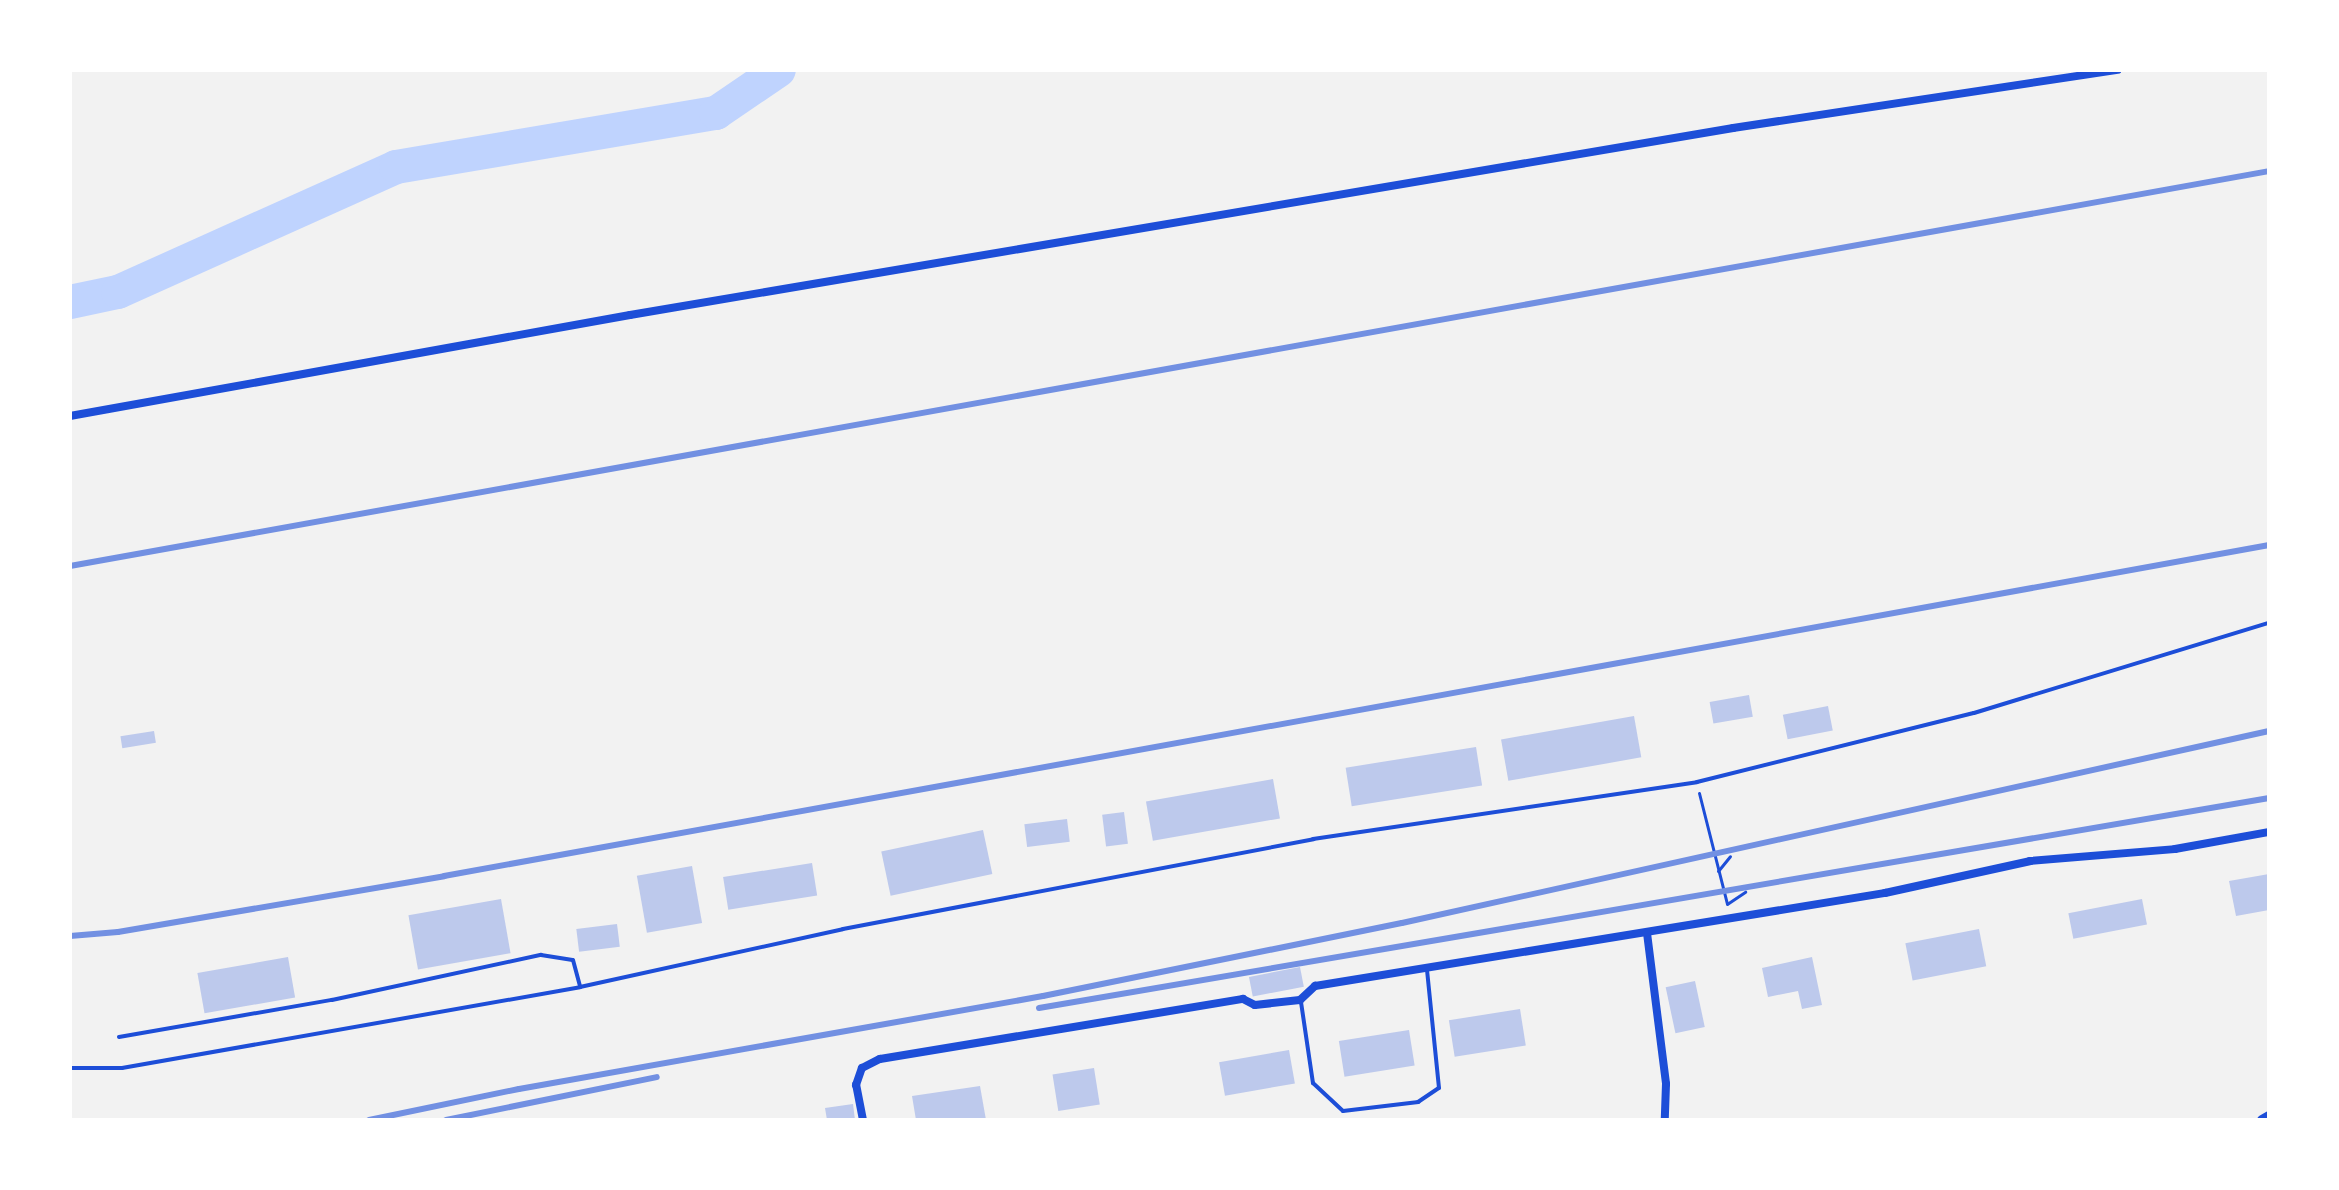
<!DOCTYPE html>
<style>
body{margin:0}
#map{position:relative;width:2339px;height:1190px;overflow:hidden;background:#f2f2f2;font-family:"Exo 2",sans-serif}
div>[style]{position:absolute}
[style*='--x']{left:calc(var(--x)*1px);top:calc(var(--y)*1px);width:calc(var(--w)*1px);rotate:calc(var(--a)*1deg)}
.river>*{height:34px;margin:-17px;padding:0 17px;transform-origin:17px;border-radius:17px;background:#bfd3fe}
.building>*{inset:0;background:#bdc9ec;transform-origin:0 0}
.path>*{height:3px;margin:-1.5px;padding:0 1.5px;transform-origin:1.5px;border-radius:1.5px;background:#1d4ed8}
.service>*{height:4px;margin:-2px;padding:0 2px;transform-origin:2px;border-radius:2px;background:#1d4ed8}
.minor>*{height:8px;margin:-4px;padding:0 4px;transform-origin:4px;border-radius:4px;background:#1d4ed8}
.tertiary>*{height:10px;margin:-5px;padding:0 5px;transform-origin:5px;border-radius:5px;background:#1d4ed8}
.rail>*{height:6px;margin:-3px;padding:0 3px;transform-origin:3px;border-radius:3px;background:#7290e2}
span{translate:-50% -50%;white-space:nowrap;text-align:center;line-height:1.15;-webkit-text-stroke:8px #fff;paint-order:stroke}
.frame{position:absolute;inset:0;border:72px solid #fff;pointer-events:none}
</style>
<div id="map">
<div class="river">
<i style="--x:70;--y:302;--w:49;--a:-11.8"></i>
<i style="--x:118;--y:292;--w:305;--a:-24.2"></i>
<i style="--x:396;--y:167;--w:325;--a:-9.6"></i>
<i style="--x:716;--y:113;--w:76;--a:-34.3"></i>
</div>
<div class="building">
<i style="left:1749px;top:695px;width:22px;height:40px;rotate:80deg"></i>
<i style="left:1828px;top:706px;width:25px;height:46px;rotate:79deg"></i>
<i style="left:1634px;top:716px;width:42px;height:135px;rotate:80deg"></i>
<i style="left:154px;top:731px;width:12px;height:34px;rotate:81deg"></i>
<i style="left:1476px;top:747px;width:39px;height:132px;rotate:81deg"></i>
<i style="left:1273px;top:779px;width:40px;height:129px;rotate:80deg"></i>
<i style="left:1124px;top:812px;width:32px;height:22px;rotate:83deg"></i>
<i style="left:1067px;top:819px;width:23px;height:43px;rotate:83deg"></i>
<i style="left:983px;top:830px;width:45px;height:104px;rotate:78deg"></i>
<i style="left:812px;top:863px;width:33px;height:90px;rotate:81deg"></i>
<i style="left:692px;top:866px;width:58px;height:56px;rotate:80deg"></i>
<i style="clip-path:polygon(2269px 874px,2269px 910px,2236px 916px,2229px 881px)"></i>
<i style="left:501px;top:899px;width:55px;height:94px;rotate:80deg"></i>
<i style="left:2142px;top:899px;width:26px;height:75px;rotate:79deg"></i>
<i style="left:617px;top:924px;width:23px;height:41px;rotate:83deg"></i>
<i style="left:1979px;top:929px;width:38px;height:75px;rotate:79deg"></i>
<i style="left:288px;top:957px;width:41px;height:92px;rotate:80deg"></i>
<i style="clip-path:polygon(1812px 957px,1822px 1005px,1802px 1009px,1798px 991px,1768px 997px,1762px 968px)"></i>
<i style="left:1300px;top:967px;width:20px;height:52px;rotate:79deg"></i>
<i style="left:1695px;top:981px;width:47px;height:30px;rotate:78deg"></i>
<i style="left:1520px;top:1009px;width:37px;height:72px;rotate:81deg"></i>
<i style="left:1409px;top:1030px;width:36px;height:71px;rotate:81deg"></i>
<i style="left:1289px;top:1050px;width:34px;height:71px;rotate:80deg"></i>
<i style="left:1094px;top:1068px;width:37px;height:42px;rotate:81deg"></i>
<i style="clip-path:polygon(980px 1086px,986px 1120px,916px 1120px,912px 1096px)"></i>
<i style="clip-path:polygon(853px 1104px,855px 1120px,827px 1120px,825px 1108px)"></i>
</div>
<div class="path">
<i style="--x:1699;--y:793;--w:114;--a:75.8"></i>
<i style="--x:1727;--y:904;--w:22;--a:-34"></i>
<i style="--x:1718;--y:871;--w:19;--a:-51"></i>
</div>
<div class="service">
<i style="--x:1301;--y:1002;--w:82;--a:81.6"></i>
<i style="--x:1313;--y:1083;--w:41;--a:43"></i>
<i style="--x:1343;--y:1111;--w:76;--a:-6.8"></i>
<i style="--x:1418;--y:1102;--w:25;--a:-34"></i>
<i style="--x:1439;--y:1088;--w:120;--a:-95.8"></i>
<i style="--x:119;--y:1037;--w:216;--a:-9.9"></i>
<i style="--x:332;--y:1000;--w:214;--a:-12.2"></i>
<i style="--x:541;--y:955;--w:32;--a:9"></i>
<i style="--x:573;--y:960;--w:28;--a:75"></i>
<i style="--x:70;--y:1068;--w:52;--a:0"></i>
<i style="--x:122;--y:1068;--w:465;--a:-10"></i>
<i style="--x:580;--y:987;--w:269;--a:-12.4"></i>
<i style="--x:843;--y:929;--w:479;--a:-10.8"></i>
<i style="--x:1313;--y:839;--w:388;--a:-8.4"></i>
<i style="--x:1697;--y:782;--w:285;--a:-14"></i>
<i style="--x:1974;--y:713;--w:308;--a:-17"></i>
</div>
<div class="minor">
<i style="--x:70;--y:416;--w:569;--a:-10.22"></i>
<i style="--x:630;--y:315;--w:1119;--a:-9.62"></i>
<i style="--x:1733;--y:128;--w:389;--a:-8.6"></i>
<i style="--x:1647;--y:933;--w:152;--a:82.8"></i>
<i style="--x:1666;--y:1084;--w:36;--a:92"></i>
<i style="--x:863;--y:1120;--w:36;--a:-101"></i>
<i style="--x:856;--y:1085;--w:18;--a:-71"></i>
<i style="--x:862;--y:1068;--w:20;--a:-27"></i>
<i style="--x:880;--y:1059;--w:368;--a:-9.4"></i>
<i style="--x:1243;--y:999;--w:13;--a:27"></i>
<i style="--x:1255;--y:1005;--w:45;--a:-6.3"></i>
<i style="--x:1300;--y:1000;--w:21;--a:-43"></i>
<i style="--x:1315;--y:986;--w:578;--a:-9.27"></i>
<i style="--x:1885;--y:893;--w:148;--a:-12.4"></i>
<i style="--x:2030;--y:861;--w:145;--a:-4.7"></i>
<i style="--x:2175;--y:849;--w:96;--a:-10.3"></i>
</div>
<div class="tertiary">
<i style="--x:2262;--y:1120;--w:8;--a:-30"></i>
</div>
<div class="rail">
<i style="--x:70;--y:566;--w:2234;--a:-10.18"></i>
<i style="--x:70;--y:936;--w:48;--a:-4.8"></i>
<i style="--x:118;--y:932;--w:331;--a:-9.7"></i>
<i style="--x:444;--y:876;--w:1855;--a:-10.28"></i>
<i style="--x:1039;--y:1008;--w:1248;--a:-9.69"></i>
<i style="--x:369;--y:1120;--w:153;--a:-11.7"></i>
<i style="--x:519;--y:1089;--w:532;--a:-10.06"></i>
<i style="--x:1043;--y:996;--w:366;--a:-11.5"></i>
<i style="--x:1402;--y:923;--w:888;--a:-12.49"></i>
<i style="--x:446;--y:1120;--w:215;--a:-11.5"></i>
</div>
<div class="frame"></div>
</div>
